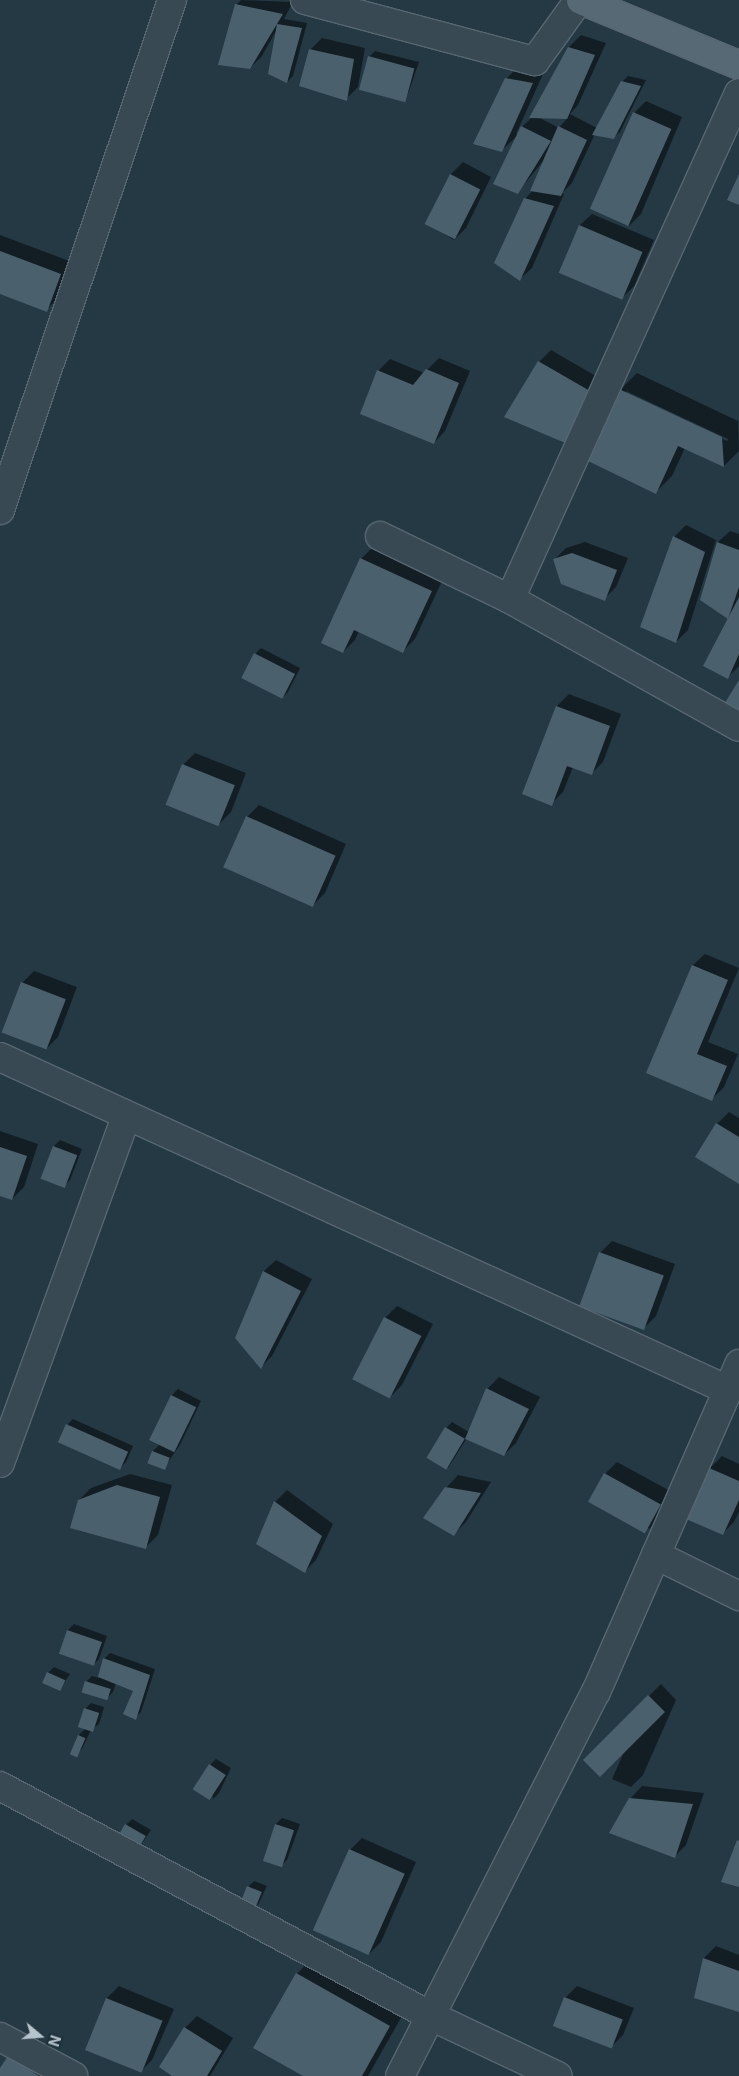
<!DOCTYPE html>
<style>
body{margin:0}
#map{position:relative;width:739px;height:2076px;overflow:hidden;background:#243944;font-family:Inter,sans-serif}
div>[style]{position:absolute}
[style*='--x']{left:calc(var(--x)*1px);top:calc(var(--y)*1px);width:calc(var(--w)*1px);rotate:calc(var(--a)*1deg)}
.shadow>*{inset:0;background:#0007}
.building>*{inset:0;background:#4a616d;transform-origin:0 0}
.roads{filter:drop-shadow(1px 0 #576771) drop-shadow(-1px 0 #576771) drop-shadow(0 1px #576771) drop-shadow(0 -1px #576771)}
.minor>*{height:28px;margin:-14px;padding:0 14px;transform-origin:14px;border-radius:14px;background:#394954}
.primary>*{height:28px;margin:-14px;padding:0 14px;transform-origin:14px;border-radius:14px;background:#576974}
span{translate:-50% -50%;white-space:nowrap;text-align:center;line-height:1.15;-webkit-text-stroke:5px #1d2f39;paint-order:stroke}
.north{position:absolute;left:15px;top:2011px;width:50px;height:50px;-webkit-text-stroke:4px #1d2f39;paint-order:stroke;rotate:108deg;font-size:14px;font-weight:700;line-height:20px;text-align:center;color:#b6c4cd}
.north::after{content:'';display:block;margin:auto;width:18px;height:22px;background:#b6c4cd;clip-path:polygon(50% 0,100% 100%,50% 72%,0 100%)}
</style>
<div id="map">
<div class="shadow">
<i style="clip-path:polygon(241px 0,293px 2px,284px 19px,307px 23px,293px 76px,287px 82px,276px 31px,262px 56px,250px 68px,236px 5px)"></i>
<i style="clip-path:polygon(evenodd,581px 35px,606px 43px,578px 105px,570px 114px,597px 128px,622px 82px,628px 76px,646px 80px,620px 132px,613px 138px,595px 134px,572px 183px,562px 193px,564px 194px,532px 268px,520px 279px,525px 199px,533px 190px,544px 160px,518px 192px,522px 127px,532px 117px,569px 47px,581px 35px,538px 117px,568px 117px,559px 128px,538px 117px)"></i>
<i style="clip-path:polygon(322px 38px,365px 48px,358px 87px,346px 99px,310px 50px)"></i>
<i style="clip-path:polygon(375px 51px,419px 62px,408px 94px,402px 100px,369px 57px)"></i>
<i style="clip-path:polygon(518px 67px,544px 72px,516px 134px,518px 135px,501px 151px,506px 79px)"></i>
<i style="clip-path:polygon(646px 101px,682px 117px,641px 214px,629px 226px,634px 113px)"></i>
<i style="clip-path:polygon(463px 162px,491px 177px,466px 228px,454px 240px,430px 225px,451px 174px)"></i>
<i style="clip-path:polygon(592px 214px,654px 240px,634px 286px,622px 298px,560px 272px,580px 225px)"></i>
<i style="clip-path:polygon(0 235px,72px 262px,58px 298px,46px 310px,0 293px)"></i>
<i style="clip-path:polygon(551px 350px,601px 379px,582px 432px,539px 362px)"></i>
<i style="clip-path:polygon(439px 358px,470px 371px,445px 431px,434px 443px,378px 371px,390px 359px,424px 373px)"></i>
<i style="clip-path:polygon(evenodd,637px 373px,738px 421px,739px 451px,724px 466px,685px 448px,672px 476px,656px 492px,620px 390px,637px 373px,626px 391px,728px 439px,727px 441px,626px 394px,626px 391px)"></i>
<i style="clip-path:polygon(686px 525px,716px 540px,688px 630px,676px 642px,642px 626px,675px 536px)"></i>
<i style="clip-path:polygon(730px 531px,739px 534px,739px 666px,728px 677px,729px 618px,702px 600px,718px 542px)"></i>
<i style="clip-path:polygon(585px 542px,628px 558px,616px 587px,604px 599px,554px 560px,566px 548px)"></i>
<i style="clip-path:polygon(373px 547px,443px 579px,415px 639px,403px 651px,359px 631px,355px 640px,343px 652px,361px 559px)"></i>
<i style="clip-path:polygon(261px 648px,300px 668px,288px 692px,282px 698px,255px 654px)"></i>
<i style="clip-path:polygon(569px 694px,621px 714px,603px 762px,591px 774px,573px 767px,563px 792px,551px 804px,523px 793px,557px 706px)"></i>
<i style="clip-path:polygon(195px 753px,246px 773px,231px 812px,219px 824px,183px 765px)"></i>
<i style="clip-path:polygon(259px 805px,346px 844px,325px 893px,313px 905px,247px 817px)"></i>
<i style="clip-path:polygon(705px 954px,739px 968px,708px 1042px,738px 1054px,724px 1087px,712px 1099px,648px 1073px,693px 965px)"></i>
<i style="clip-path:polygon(34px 971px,77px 987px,58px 1037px,46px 1049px,22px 983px)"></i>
<i style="clip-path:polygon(729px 1112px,739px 1118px,739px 1182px,717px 1124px)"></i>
<i style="clip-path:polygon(0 1131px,38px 1144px,24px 1187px,12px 1199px,0 1195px)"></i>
<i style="clip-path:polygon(60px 1140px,82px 1149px,70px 1180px,64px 1186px,54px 1146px)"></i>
<i style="clip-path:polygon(612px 1241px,675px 1264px,656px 1316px,644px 1328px,600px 1253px)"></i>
<i style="clip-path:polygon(276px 1260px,312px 1279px,272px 1356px,261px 1367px,237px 1338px,264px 1271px)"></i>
<i style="clip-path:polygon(397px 1306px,433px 1324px,402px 1385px,390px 1397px,385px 1318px)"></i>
<i style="clip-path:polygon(499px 1377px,540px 1397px,516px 1443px,504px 1455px,467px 1438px,448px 1468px,446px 1428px,452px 1422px,469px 1432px,487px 1389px)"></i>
<i style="clip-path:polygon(178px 1389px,201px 1401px,180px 1445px,164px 1468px,153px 1451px,160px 1444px,172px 1395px)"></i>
<i style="clip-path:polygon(73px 1419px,133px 1446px,126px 1462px,120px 1468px,67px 1425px)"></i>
<i style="clip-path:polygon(722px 1456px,739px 1464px,739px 1512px,734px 1522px,722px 1534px,688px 1519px,710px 1468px)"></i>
<i style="clip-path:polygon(617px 1462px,672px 1492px,661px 1517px,649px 1529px,605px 1474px)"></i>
<i style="clip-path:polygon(130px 1474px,172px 1485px,158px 1535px,146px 1547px,79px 1500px,91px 1488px)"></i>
<i style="clip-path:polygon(458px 1475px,491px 1482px,466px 1522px,454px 1534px,446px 1488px)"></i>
<i style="clip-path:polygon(287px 1490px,333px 1524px,316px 1560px,304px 1572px,275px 1502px)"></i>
<i style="clip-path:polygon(74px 1624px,107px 1636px,99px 1659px,93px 1665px,60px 1653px,68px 1630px)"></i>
<i style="clip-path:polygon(110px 1653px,155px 1669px,141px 1712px,135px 1718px,134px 1690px,116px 1683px,113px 1692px,107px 1698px,86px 1682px,92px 1676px,99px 1678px,104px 1659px)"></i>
<i style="clip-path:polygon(54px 1667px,70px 1674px,60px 1689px,48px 1673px)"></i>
<i style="clip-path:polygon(661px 1684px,676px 1700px,643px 1775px,631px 1787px,612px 1779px,649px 1696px)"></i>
<i style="clip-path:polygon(91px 1703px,104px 1707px,99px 1724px,91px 1730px,82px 1749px,76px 1755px,71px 1753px,79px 1735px,86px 1728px,85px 1709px)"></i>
<i style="clip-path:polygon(216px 1759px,231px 1768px,219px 1793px,213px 1799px,210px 1765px)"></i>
<i style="clip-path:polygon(642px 1786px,704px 1793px,686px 1845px,674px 1857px,630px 1799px)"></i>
<i style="clip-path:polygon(282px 1818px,300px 1824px,287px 1860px,281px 1866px,264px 1860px,276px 1824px)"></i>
<i style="clip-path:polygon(132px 1819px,151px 1830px,140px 1846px,126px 1825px)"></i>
<i style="clip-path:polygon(362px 1838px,416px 1862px,381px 1942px,369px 1954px,350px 1850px)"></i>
<i style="clip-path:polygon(254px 1881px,267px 1886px,259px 1903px,254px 1909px,248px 1887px)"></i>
<i style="clip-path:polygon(716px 1946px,739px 1955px,739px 2011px,695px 1997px,704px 1958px)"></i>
<i style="clip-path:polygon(313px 1957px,406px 2009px,368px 2076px,305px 2076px,297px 1974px)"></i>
<i style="clip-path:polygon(119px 1986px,174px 2009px,152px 2060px,140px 2072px,107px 1998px)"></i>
<i style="clip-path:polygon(577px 1986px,634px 2008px,623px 2035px,611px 2047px,565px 1998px)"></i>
<i style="clip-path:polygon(197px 2016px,233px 2038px,210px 2076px,174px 2076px,185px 2028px)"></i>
<i style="clip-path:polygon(9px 2056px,55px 2076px,0 2076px,0 2070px)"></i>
</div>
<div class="building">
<i style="clip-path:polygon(235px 4px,283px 14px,277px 24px,302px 28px,287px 83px,268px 74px,277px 24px,250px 69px,218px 65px)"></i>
<i style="clip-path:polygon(568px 47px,595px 55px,567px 119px,529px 118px)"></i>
<i style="clip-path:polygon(309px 49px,354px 59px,347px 101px,299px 86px)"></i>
<i style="left:368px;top:56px;width:48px;height:35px;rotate:15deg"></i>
<i style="clip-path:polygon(505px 78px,533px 83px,502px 152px,473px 144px)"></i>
<i style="clip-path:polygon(621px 81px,641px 86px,614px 139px,592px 135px)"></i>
<i style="left:633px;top:112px;width:42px;height:106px;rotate:24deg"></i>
<i style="clip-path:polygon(521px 126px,551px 141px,518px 194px,493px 184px)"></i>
<i style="clip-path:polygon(558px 126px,587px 140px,561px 196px,530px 191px)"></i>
<i style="left:450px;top:174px;width:34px;height:56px;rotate:27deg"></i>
<i style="clip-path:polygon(739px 174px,739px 205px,727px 200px)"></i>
<i style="clip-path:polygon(524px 198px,554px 206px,520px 281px,494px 263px)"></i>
<i style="left:579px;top:225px;width:69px;height:52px;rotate:23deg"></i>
<i style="clip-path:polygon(0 251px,61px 274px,47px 312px,0 294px)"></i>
<i style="clip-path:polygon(538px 361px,590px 391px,570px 445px,504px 417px)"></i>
<i style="clip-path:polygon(426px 369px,459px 383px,434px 444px,360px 414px,377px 370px,413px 385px)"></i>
<i style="clip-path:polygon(619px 389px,722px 437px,724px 467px,678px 446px,656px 494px,586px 460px)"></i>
<i style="clip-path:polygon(673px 536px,705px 552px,676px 643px,640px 627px)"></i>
<i style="clip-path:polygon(717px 542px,739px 550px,739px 587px,728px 619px,700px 600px)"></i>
<i style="clip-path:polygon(572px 553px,617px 570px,605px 601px,561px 584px,553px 559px)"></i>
<i style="clip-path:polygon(360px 558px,432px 591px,403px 653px,354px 630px,343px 653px,321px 643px)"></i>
<i style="clip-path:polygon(739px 597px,739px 654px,728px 679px,703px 666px)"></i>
<i style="left:254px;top:653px;width:46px;height:28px;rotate:27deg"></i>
<i style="clip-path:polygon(739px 680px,739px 713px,723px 706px)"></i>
<i style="clip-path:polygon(556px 706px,610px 726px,592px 775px,567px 766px,552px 806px,522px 794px)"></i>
<i style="left:182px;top:764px;width:57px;height:44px;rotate:22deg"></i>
<i style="left:246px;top:816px;width:98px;height:56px;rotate:24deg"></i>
<i style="clip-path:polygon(692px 965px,728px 980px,697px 1054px,727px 1066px,712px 1101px,646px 1073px)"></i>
<i style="left:21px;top:982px;width:48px;height:54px;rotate:21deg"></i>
<i style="clip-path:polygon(716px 1123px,739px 1137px,739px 1184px,695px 1157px)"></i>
<i style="left:53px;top:1146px;width:26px;height:35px;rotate:21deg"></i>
<i style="clip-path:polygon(0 1147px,27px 1156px,12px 1200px,0 1196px)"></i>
<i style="left:599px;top:1252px;width:69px;height:58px;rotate:20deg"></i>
<i style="clip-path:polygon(263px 1271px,301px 1291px,261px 1369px,235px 1338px)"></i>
<i style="left:384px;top:1317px;width:42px;height:70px;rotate:27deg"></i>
<i style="clip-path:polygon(486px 1388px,529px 1409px,504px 1456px,465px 1439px)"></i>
<i style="left:171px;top:1395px;width:28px;height:50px;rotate:26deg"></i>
<i style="left:66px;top:1424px;width:68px;height:20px;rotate:24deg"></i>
<i style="left:445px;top:1427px;width:23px;height:36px;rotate:31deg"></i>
<i style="left:152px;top:1451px;width:19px;height:13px;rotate:21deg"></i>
<i style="clip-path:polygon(709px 1468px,739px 1481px,739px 1500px,723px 1535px,686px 1519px)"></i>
<i style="left:604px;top:1473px;width:65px;height:33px;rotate:29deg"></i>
<i style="clip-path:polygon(117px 1485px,160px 1497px,146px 1549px,70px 1528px,78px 1500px)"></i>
<i style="clip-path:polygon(445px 1487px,481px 1493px,454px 1536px,423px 1518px)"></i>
<i style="clip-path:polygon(274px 1501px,322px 1536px,305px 1573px,256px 1544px)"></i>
<i style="left:67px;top:1630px;width:37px;height:25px;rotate:19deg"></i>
<i style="clip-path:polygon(103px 1658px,150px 1675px,136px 1720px,123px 1714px,133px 1691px,98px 1677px)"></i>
<i style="left:47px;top:1672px;width:20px;height:12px;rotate:24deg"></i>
<i style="left:85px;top:1681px;width:27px;height:12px;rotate:17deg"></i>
<i style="left:648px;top:1695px;width:24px;height:92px;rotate:45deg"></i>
<i style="left:84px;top:1708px;width:16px;height:20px;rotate:18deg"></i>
<i style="left:78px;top:1735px;width:8px;height:21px;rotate:23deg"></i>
<i style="left:209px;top:1764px;width:20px;height:30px;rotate:33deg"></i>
<i style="clip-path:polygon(629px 1798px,693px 1804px,675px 1858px,609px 1833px)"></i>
<i style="left:125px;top:1824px;width:24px;height:13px;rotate:30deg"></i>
<i style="left:275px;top:1824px;width:20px;height:39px;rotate:18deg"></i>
<i style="clip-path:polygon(737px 1840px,739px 1841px,739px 1887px,721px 1882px)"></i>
<i style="left:349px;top:1849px;width:61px;height:89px;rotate:24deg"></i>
<i style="left:247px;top:1886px;width:16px;height:20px;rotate:22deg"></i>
<i style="clip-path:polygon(703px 1958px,739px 1971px,739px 2012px,694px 1998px)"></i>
<i style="clip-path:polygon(296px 1973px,390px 2026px,362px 2076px,303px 2076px,253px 2048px)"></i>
<i style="left:564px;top:1997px;width:63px;height:31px;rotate:21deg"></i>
<i style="left:106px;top:1998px;width:61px;height:56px;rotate:22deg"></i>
<i style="clip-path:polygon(184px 2027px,222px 2051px,207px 2076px,172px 2076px,159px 2067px)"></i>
<i style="clip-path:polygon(8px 2056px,39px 2076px,0 2076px,0 2068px)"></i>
</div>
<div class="roads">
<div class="minor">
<i style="--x:305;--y:0;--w:238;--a:14.9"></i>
<i style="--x:535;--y:61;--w:75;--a:-54.2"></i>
<i style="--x:0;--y:510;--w:538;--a:-71.36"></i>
<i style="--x:380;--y:536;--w:144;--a:25.9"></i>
<i style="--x:510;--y:599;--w:262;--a:29.2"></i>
<i style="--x:510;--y:599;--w:555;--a:-65.65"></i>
<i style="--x:0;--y:1057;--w:801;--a:24.58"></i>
<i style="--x:0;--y:1463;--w:369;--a:-70"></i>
<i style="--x:656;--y:1555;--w:93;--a:26.3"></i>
<i style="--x:0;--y:1786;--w:489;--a:28.1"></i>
<i style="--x:431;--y:2016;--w:140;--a:25.3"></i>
<i style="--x:0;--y:2037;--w:83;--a:28.1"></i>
<i style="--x:400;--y:2076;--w:431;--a:-63"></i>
<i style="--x:596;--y:1692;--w:358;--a:-66.4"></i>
</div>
<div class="primary">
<i style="--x:581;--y:0;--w:171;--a:22.4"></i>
</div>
</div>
<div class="north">N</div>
</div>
